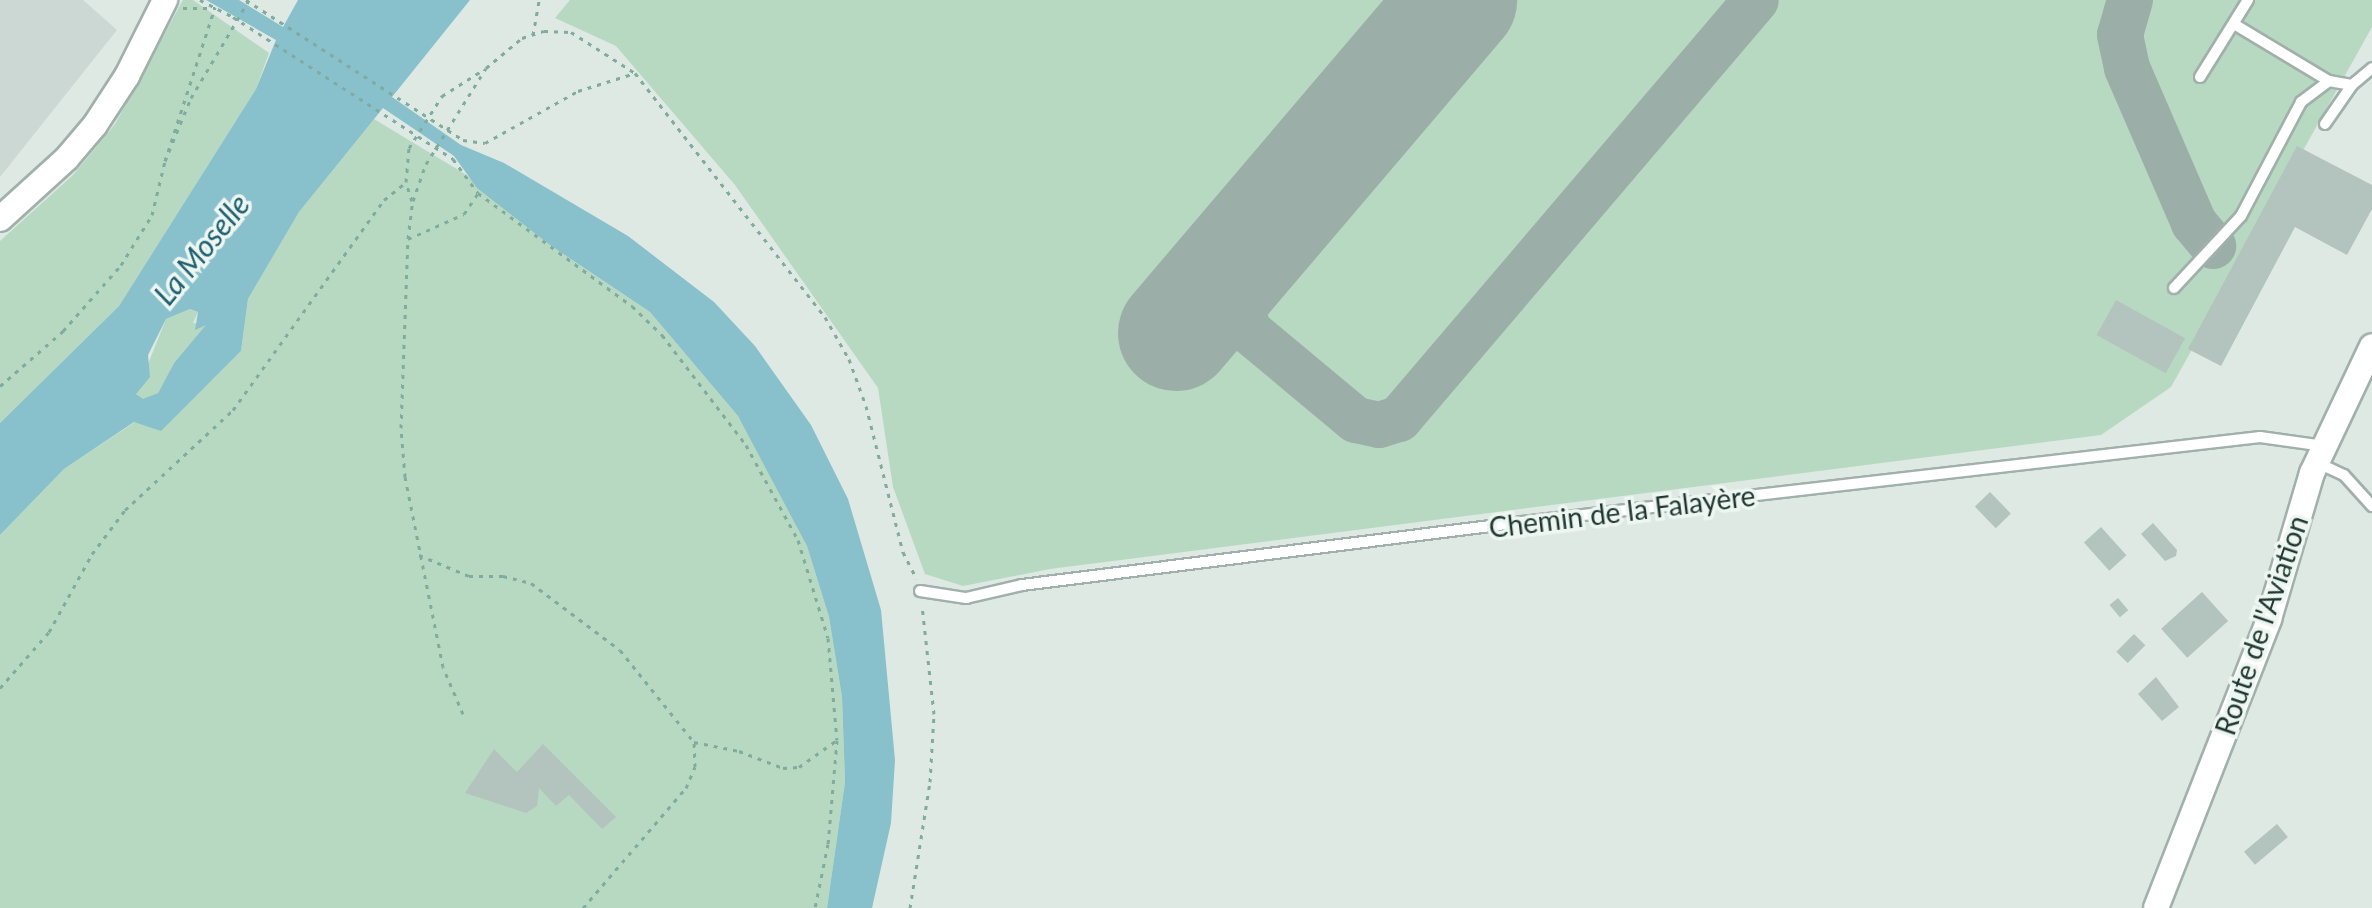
<!DOCTYPE html>
<meta charset="utf-8">
<style>
body{margin:0}
#map{position:relative;width:2372px;height:908px;overflow:hidden;background:#dee9e4;font-family:Lato,sans-serif}
div>[style]{position:absolute}
[style*='--x']{left:calc(var(--x)*1px);top:calc(var(--y)*1px);width:calc(var(--w)*1px);rotate:calc(var(--a)*1deg)}
.built>*{inset:0;background:#ccd8d3}
.green>*{inset:0;background:#b7d9c1}
.water>*{inset:0;background:#88c0cc}
.taxiway>*{height:46px;margin:-23px;padding:0 23px;transform-origin:23px;border-radius:23px;background:#9caea8}
.runway>*{height:116px;margin:-58px;padding:0 58px;transform-origin:58px;border-radius:58px;background:#9caea8}
.building>*{inset:0;background:#b3c3bd;transform-origin:0 0}
.path>*{height:3px;margin-top:-1.5px;transform-origin:0;background:repeating-linear-gradient(90deg,#80ab9e 0 4px,transparent 0 10px)}
.roads{filter:drop-shadow(2px 0 #a1b0ab) drop-shadow(-2px 0 #a1b0ab) drop-shadow(0 2px #a1b0ab) drop-shadow(0 -2px #a1b0ab)}
.service>*{height:10px;margin:-5px;padding:0 5px;transform-origin:5px;border-radius:5px;background:#fff}
.tertiary>*{height:24px;margin:-12px;padding:0 12px;transform-origin:12px;border-radius:12px;background:#fff}
.secondary>*{height:24px;margin:-12px;padding:0 12px;transform-origin:12px;border-radius:12px;background:#fff}
.path-bridge>*{height:3px;margin-top:-1.5px;transform-origin:0;background:repeating-linear-gradient(90deg,#80ab9e 0 4px,transparent 0 10px)}
span{translate:-50% -50%;white-space:nowrap;text-align:center;line-height:1.15;-webkit-text-stroke:7px #eef6f2;paint-order:stroke}
.street-label{font-size:28px;color:#203731}
.water-label{font-size:30px;color:#1e606f;font-style:italic}
</style>
<div id="map">
<div class="built">
<i style="clip-path:polygon(0 0,83px 0,117px 30px,0 177px)"></i>
</div>
<div class="green">
<i style="clip-path:polygon(183px 0,193px 0,269px 53px,256px 89px,119px 306px,0 423px,0 241px,73px 175px,115px 124px)"></i>
<i style="clip-path:polygon(570px 0,2372px 0,2372px 27px,2171px 387px,2101px 435px,1050px 569px,963px 586px,925px 574px,893px 487px,878px 388px,735px 185px,616px 46px,555px 18px)"></i>
<i style="clip-path:polygon(374px 119px,465px 174px,550px 245px,650px 312px,738px 416px,773px 476px,807px 546px,829px 617px,842px 697px,845px 782px,827px 908px,0 908px,0 535px,64px 469px,135px 422px,161px 430px,241px 351px,248px 299px,299px 212px)"></i>
<i style="clip-path:polygon(190px 309px,198px 312px,193px 323px,207px 325px,174px 363px,158px 393px,143px 400px,136px 394px,166px 319px)"></i>
</div>
<div class="water">
<i style="clip-path:polygon(evenodd,206px 0,239px 0,283px 27px,298px 0,470px 0,392px 97px,461px 145px,504px 163px,628px 236px,714px 302px,755px 346px,811px 425px,848px 499px,881px 610px,895px 760px,891px 823px,872px 908px,827px 908px,845px 782px,842px 697px,829px 617px,807px 546px,738px 416px,650px 312px,550px 245px,477px 188px,454px 156px,383px 108px,299px 212px,248px 299px,241px 351px,161px 431px,134px 422px,64px 469px,0 535px,0 423px,119px 306px,256px 89px,276px 40px,206px 0,190px 309px,198px 312px,195px 330px,206px 325px,174px 363px,158px 393px,143px 399px,136px 394px,150px 377px,148px 355px,166px 319px,190px 309px)"></i>
</div>
<div class="taxiway">
<i style="--x:2130;--y:0;--w:36;--a:106"></i>
<i style="--x:2120;--y:35;--w:34;--a:78"></i>
<i style="--x:2127;--y:68;--w:169;--a:66.6"></i>
<i style="--x:2194;--y:223;--w:30;--a:50"></i>
<i style="--x:1232;--y:267;--w:31;--a:83"></i>
<i style="--x:1236;--y:298;--w:35;--a:68"></i>
<i style="--x:1249;--y:331;--w:139;--a:39.8"></i>
<i style="--x:1356;--y:420;--w:24;--a:12"></i>
<i style="--x:1379;--y:425;--w:21;--a:-17"></i>
<i style="--x:1399;--y:419;--w:550;--a:-49.57"></i>
</div>
<div class="runway">
<i style="--x:1176;--y:333;--w:437;--a:-49.6"></i>
</div>
<div class="building">
<i style="clip-path:polygon(2297px 146px,2372px 185px,2372px 209px,2347px 255px,2295px 227px,2221px 366px,2188px 349px)"></i>
<i style="left:2116px;top:300px;width:79px;height:40px;rotate:29deg"></i>
<i style="left:1990px;top:492px;width:30px;height:21px;rotate:46deg"></i>
<i style="clip-path:polygon(2153px 523px,2177px 550px,2176px 556px,2165px 561px,2141px 534px)"></i>
<i style="left:2101px;top:527px;width:38px;height:23px;rotate:48deg"></i>
<i style="left:2202px;top:592px;width:39px;height:55px;rotate:48deg"></i>
<i style="left:2118px;top:598px;width:16px;height:11px;rotate:50deg"></i>
<i style="left:2134px;top:634px;width:16px;height:25px;rotate:45deg"></i>
<i style="clip-path:polygon(2156px 677px,2179px 707px,2162px 721px,2138px 694px)"></i>
<i style="clip-path:polygon(543px 744px,616px 817px,602px 829px,569px 795px,556px 806px,539px 788px,537px 806px,526px 813px,465px 793px,494px 749px,517px 772px)"></i>
<i style="left:2277px;top:824px;width:17px;height:43px;rotate:50deg"></i>
</div>
<div class="path">
<i style="--x:200;--y:0;--w:37;--a:27"></i>
<i style="--x:183;--y:8;--w:32;--a:0"></i>
<i style="--x:533;--y:35;--w:36;--a:-80"></i>
<i style="--x:463;--y:140;--w:22;--a:8"></i>
<i style="--x:485;--y:143;--w:107;--a:-29.2"></i>
<i style="--x:578;--y:91;--w:60;--a:-17.5"></i>
<i style="--x:453;--y:159;--w:42;--a:53.7"></i>
<i style="--x:478;--y:193;--w:191;--a:36.3"></i>
<i style="--x:632;--y:306;--w:42;--a:44"></i>
<i style="--x:662;--y:335;--w:138;--a:52.6"></i>
<i style="--x:746;--y:445;--w:108;--a:61.3"></i>
<i style="--x:798;--y:540;--w:102;--a:73"></i>
<i style="--x:828;--y:638;--w:102;--a:85"></i>
<i style="--x:837;--y:740;--w:104;--a:94.9"></i>
<i style="--x:828;--y:844;--w:65;--a:101.5"></i>
<i style="--x:165;--y:161;--w:162;--a:-72"></i>
<i style="--x:412;--y:201;--w:20;--a:-108"></i>
<i style="--x:406;--y:182;--w:34;--a:-85"></i>
<i style="--x:409;--y:148;--w:62;--a:-57.6"></i>
<i style="--x:442;--y:96;--w:49;--a:-32.4"></i>
<i style="--x:408;--y:239;--w:61;--a:-24.1"></i>
<i style="--x:464;--y:214;--w:25;--a:-56"></i>
<i style="--x:0;--y:386;--w:84;--a:-41.1"></i>
<i style="--x:63;--y:331;--w:88;--a:-48.7"></i>
<i style="--x:121;--y:265;--w:59;--a:-58.2"></i>
<i style="--x:152;--y:215;--w:56;--a:-76.5"></i>
<i style="--x:165;--y:161;--w:68;--a:-67.6"></i>
<i style="--x:191;--y:98;--w:114;--a:-59.4"></i>
<i style="--x:419;--y:555;--w:54;--a:22.8"></i>
<i style="--x:469;--y:576;--w:34;--a:0"></i>
<i style="--x:503;--y:576;--w:29;--a:14"></i>
<i style="--x:531;--y:583;--w:111;--a:37"></i>
<i style="--x:620;--y:650;--w:118;--a:51.2"></i>
<i style="--x:694;--y:742;--w:46;--a:11.3"></i>
<i style="--x:739;--y:751;--w:47;--a:21.1"></i>
<i style="--x:783;--y:768;--w:16;--a:-4"></i>
<i style="--x:799;--y:767;--w:47;--a:-35.4"></i>
<i style="--x:0;--y:688;--w:74;--a:-48.8"></i>
<i style="--x:49;--y:632;--w:89;--a:-61.1"></i>
<i style="--x:92;--y:554;--w:55;--a:-53.1"></i>
<i style="--x:125;--y:510;--w:147;--a:-42.8"></i>
<i style="--x:233;--y:410;--w:259;--a:-54.3"></i>
<i style="--x:384;--y:200;--w:28;--a:-39"></i>
<i style="--x:463;--y:714;--w:51;--a:-113.1"></i>
<i style="--x:443;--y:667;--w:194;--a:-101.3"></i>
<i style="--x:405;--y:477;--w:49;--a:-94.7"></i>
<i style="--x:401;--y:428;--w:189;--a:-87.9"></i>
<i style="--x:408;--y:239;--w:38;--a:-83"></i>
<i style="--x:413;--y:201;--w:39;--a:-71"></i>
<i style="--x:426;--y:164;--w:113;--a:-58"></i>
<i style="--x:486;--y:68;--w:47;--a:-39.8"></i>
<i style="--x:522;--y:38;--w:23;--a:-18"></i>
<i style="--x:544;--y:31;--w:27;--a:2"></i>
<i style="--x:571;--y:32;--w:76;--a:32.6"></i>
<i style="--x:635;--y:73;--w:309;--a:52.1"></i>
<i style="--x:825;--y:317;--w:48;--a:60.3"></i>
<i style="--x:849;--y:359;--w:50;--a:70.1"></i>
<i style="--x:866;--y:406;--w:151;--a:75.8"></i>
<i style="--x:903;--y:552;--w:30;--a:63"></i>
<i style="--x:583;--y:908;--w:158;--a:-49.4"></i>
<i style="--x:686;--y:788;--w:23;--a:-67"></i>
<i style="--x:695;--y:767;--w:25;--a:-92"></i>
<i style="--x:910;--y:908;--w:128;--a:-81"></i>
<i style="--x:930;--y:782;--w:68;--a:-86.6"></i>
<i style="--x:934;--y:714;--w:109;--a:-96.3"></i>
</div>
<div class="roads">
<div class="service">
<i style="--x:2234;--y:24;--w:111;--a:31"></i>
<i style="--x:2200;--y:77;--w:91;--a:-58.1"></i>
<i style="--x:2325;--y:124;--w:47;--a:-55.3"></i>
<i style="--x:2352;--y:85;--w:26;--a:-40"></i>
<i style="--x:2174;--y:288;--w:98;--a:-47.1"></i>
<i style="--x:2241;--y:216;--w:129;--a:-62.2"></i>
<i style="--x:2301;--y:102;--w:35;--a:-37"></i>
<i style="--x:2329;--y:81;--w:23;--a:10"></i>
<i style="--x:2318;--y:463;--w:29;--a:25"></i>
<i style="--x:2344;--y:475;--w:42;--a:47.9"></i>
<i style="--x:920;--y:591;--w:47;--a:8.7"></i>
<i style="--x:966;--y:598;--w:57;--a:-13.1"></i>
<i style="--x:1022;--y:585;--w:504;--a:-7.18"></i>
<i style="--x:1522;--y:522;--w:743;--a:-6.57"></i>
<i style="--x:2260;--y:437;--w:65;--a:8"></i>
</div>
<div class="tertiary">
<i style="--x:2156;--y:908;--w:310;--a:-68.6"></i>
<i style="--x:2269;--y:619;--w:152;--a:-73.6"></i>
<i style="--x:2312;--y:473;--w:140;--a:-64.7"></i>
</div>
<div class="secondary">
<i style="--x:0;--y:219;--w:91;--a:-42.3"></i>
<i style="--x:67;--y:158;--w:43;--a:-49.7"></i>
<i style="--x:95;--y:125;--w:59;--a:-56.9"></i>
<i style="--x:127;--y:76;--w:85;--a:-63.4"></i>
</div>
</div>
<div class="path-bridge">
<i style="--x:246;--y:0;--w:258;--a:32.8"></i>
<i style="--x:233;--y:17;--w:262;--a:32.8"></i>
</div>
<div class="street-label">
<span style="left:1622px;top:511px;rotate:-7deg">Chemin de la Falayère</span>
<span style="left:2261px;top:625px;rotate:-71deg">Route de l'Aviation</span>
</div>
<div class="water-label">
<span style="left:201px;top:249px;rotate:-51deg">La Moselle</span>
</div>
</div>
